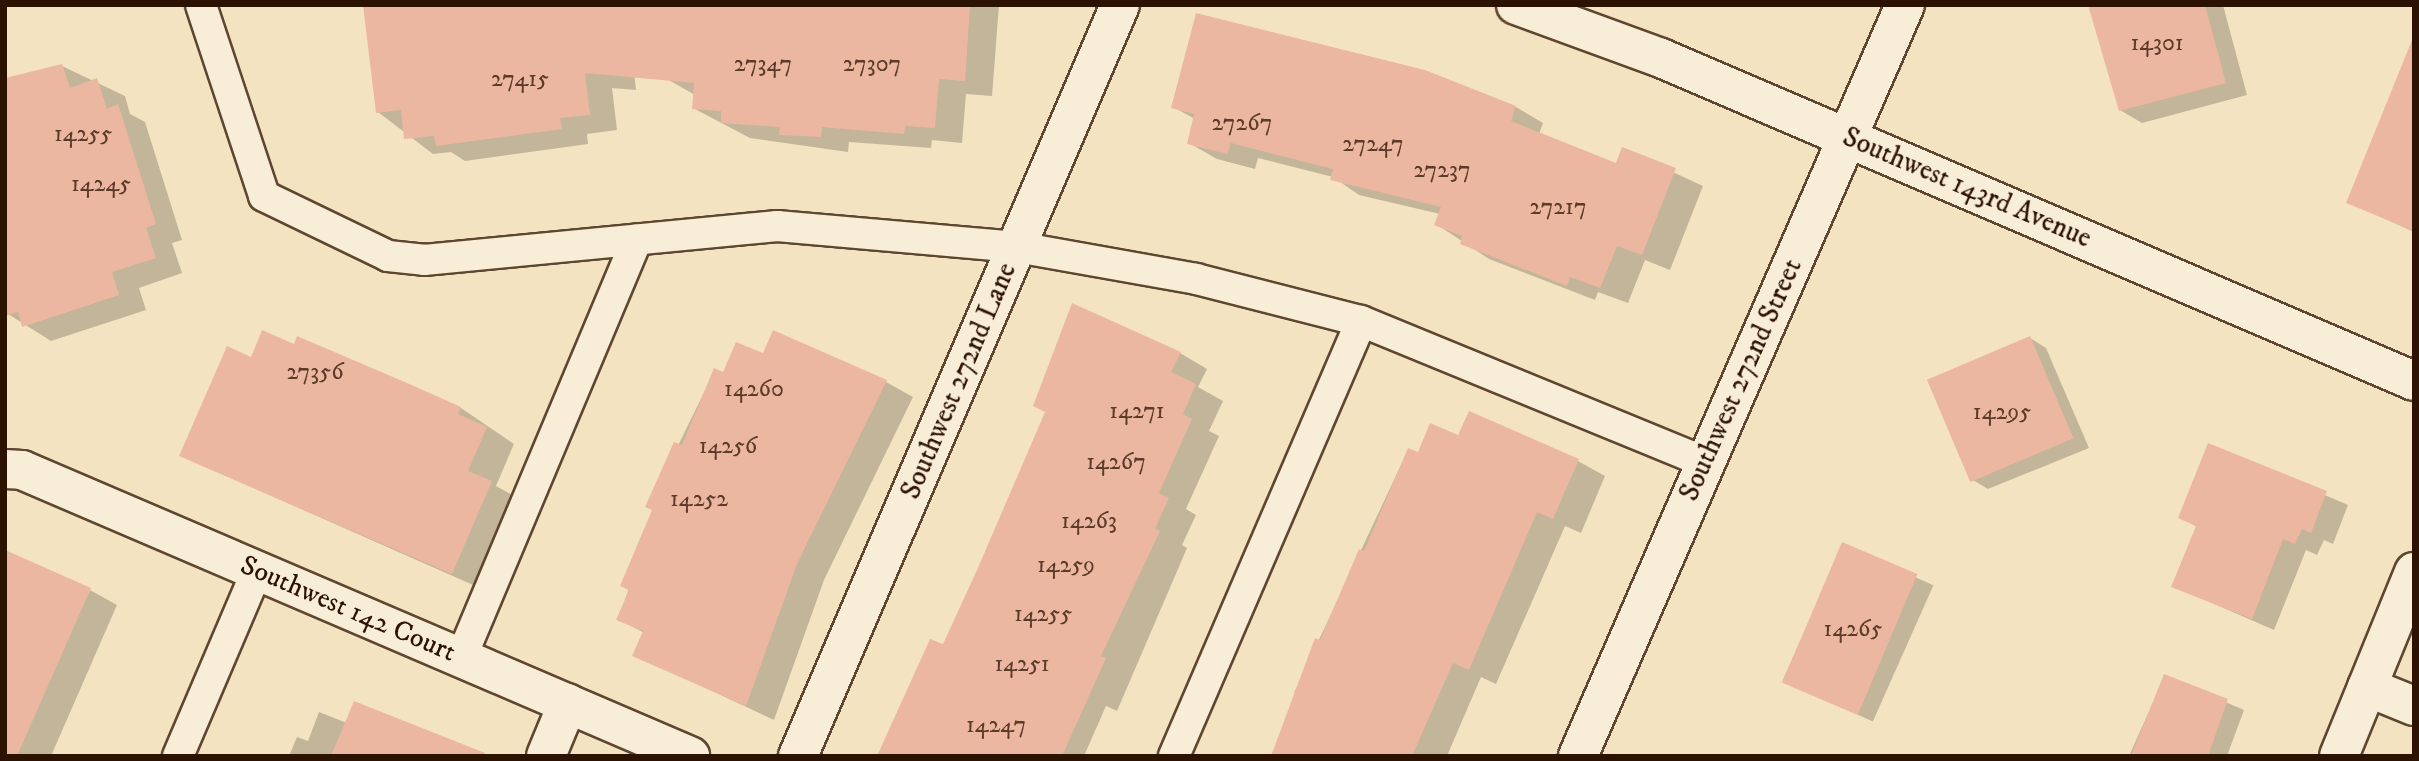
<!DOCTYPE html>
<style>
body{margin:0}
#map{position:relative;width:2419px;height:761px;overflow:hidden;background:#f4e3c1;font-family:"IM FELL DW Pica",serif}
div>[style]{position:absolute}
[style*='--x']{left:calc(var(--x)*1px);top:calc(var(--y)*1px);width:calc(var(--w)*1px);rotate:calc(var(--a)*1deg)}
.shadow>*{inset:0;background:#0003;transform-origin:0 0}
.building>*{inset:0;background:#ecb7a1;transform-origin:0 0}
.roads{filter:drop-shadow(2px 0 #5e4630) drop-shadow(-2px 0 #5e4630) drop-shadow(0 2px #5e4630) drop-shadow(0 -2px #5e4630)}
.lane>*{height:30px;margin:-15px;padding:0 15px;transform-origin:15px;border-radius:15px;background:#f8edd7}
.street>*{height:38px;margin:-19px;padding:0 19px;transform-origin:19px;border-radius:19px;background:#f8edd7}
span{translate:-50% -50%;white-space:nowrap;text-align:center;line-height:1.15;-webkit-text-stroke:6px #f8edd7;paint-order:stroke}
.number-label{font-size:24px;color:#5c3b28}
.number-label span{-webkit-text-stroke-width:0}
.street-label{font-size:28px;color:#2c1200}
.frame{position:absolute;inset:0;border:7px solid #2c1200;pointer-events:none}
</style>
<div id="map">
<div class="shadow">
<i style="clip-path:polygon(627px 5px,636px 90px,612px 88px,617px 130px,587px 134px,588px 144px,465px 161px,451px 152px,433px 154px,378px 112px)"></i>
<i style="clip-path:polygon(672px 5px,999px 5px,992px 96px,966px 94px,962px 143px,932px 140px,931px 148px,849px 142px,848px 152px,750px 138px,693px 108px,695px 95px,667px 79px)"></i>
<i style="clip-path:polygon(2090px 5px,2223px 5px,2247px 95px,2142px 123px,2120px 110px)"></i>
<i style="clip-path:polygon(62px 66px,125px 96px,130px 114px,145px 122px,182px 240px,172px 243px,182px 273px,139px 288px,146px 310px,51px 341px,8px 314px)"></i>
<i style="clip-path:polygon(1424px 71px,1516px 107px,1543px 123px,1539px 134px,1617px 165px,1623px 149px,1703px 186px,1670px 270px,1645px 260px,1628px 303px,1598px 292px,1595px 300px,1489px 259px,1436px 224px,1440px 214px,1359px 195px,1333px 177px,1258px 158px,1255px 169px,1217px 159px,1189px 143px,1195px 119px,1173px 107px)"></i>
<i style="clip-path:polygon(2414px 90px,2414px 232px,2348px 202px)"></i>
<i style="clip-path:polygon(2030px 338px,2046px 348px,2089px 448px,1988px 489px,1971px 479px)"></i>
<i style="clip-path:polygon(298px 339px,461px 408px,514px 444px,496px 486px,518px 498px,480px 588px,181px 456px,252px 359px,295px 346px)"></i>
<i style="clip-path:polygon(1180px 353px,1207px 369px,1198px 387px,1223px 401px,1209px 431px,1219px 436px,1186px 509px,1196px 515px,1182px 545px,1187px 548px,1117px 711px,1106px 706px,1084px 756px,880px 756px,944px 647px)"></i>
<i style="clip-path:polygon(764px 355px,886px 382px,913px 397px,824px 580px,774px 720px,635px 655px,644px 633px,619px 619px,654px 510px,648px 507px,715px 370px,724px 374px)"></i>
<i style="clip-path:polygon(1459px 437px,1578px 461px,1605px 476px,1581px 533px,1565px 526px,1496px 684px,1481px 677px,1447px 756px,1273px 756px,1299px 695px,1294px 693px,1408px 450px,1418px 454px)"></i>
<i style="clip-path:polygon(2209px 445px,2348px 505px,2333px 544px,2324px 540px,2317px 555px,2306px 550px,2274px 630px,2173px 586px,2197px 527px,2180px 517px)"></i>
<i style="left:1843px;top:545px;width:99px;height:149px;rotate:24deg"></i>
<i style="clip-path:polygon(90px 590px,117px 605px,51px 756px,5px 756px)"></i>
<i style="clip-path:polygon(2165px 676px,2244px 710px,2227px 756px,2129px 756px)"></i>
<i style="clip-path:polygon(319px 712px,347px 723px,480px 756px,289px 756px,297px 737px,308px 741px)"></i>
</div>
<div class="building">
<i style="clip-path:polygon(363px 5px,970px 5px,965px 81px,939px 79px,935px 128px,905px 126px,904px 134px,822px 127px,821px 137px,779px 135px,780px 127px,721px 123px,721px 111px,692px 109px,694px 83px,585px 73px,590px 115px,560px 118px,562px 129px,436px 146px,434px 136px,404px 139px,401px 110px,376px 113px)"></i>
<i style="clip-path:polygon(2088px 5px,2205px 5px,2226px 83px,2119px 111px)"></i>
<i style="clip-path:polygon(1196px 13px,1425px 70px,1516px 106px,1511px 121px,1616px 163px,1622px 147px,1676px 168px,1642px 255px,1617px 246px,1600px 288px,1570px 277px,1567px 286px,1460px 244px,1462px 236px,1434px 225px,1441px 207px,1330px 180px,1333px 169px,1231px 143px,1227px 154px,1187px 144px,1194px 114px,1171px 108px)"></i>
<i style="clip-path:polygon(2412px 40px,2414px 40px,2414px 231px,2346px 203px)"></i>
<i style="clip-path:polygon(62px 64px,70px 88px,97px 78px,107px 109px,118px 104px,156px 224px,146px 228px,156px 258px,112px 272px,119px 295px,22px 327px,18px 312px,5px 316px,5px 78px)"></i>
<i style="clip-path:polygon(1072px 303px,1181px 352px,1171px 372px,1196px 384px,1183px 414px,1192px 419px,1159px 493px,1169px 498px,1155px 529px,1160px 531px,1101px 656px,1106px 658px,1062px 756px,877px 756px,930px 639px,943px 644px,977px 570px,1045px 412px,1033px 406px)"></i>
<i style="clip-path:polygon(262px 330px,294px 344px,297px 336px,407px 383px,461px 407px,458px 414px,487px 427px,468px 471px,492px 481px,452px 574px,179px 456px,227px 346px,251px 357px)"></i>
<i style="clip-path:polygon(773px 330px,887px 380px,797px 564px,746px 706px,632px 656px,643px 631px,616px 620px,629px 590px,620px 586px,652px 510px,645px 507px,674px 442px,682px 445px,714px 368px,723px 372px,736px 342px,763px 353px)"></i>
<i style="left:2030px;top:336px;width:111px;height:112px;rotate:67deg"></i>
<i style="clip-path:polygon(1469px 411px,1579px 459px,1553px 519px,1537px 512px,1469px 670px,1453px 663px,1412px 756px,1271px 756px,1315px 638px,1320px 640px,1359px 549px,1364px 551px,1408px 448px,1418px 452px,1430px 423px,1458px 435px)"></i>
<i style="clip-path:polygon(2208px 443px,2327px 491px,2311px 533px,2302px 529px,2295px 544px,2283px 539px,2252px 619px,2171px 587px,2196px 526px,2178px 518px)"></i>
<i style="left:1842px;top:542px;width:82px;height:153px;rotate:23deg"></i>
<i style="clip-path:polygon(5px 550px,91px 588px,17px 756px,5px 756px)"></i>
<i style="clip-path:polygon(2164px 674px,2228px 699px,2208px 756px,2131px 756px)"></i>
<i style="clip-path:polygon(354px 701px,485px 753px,485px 756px,331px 756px)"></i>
</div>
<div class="roads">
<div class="lane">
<i style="--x:201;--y:5;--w:201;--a:71.7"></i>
<i style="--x:264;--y:196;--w:138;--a:25.8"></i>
<i style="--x:388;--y:256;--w:36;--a:6"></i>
<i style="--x:424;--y:260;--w:355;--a:-5.5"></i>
<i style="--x:777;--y:226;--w:241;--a:5"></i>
<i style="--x:1017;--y:247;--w:182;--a:10.1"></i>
<i style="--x:1196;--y:279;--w:170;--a:14.3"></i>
<i style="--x:1361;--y:321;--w:372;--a:22.3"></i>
<i style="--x:461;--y:658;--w:454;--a:-67.2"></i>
<i style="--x:178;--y:756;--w:201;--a:-66.9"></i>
<i style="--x:1174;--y:756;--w:473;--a:-66.7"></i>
</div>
<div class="street">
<i style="--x:1516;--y:5;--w:154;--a:20.1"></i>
<i style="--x:1661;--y:58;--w:819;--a:23.22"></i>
<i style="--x:5;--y:469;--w:17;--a:3"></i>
<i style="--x:22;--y:470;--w:727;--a:23.18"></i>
<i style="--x:2367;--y:687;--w:51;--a:22"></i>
<i style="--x:546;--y:756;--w:57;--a:-67.5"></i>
<i style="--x:798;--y:756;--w:817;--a:-66.79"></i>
<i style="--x:1578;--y:756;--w:819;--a:-66.47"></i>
<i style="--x:2339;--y:756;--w:199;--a:-67.8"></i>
</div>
</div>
<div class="number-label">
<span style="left:2157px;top:44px">14301</span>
<span style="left:763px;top:65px">27347</span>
<span style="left:872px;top:65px">27307</span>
<span style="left:520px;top:80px">27415</span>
<span style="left:1242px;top:124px">27267</span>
<span style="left:83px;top:135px">14255</span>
<span style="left:1373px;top:145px">27247</span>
<span style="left:1442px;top:171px">27237</span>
<span style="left:101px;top:185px">14245</span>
<span style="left:1558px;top:208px">27217</span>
<span style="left:315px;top:373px">27356</span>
<span style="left:754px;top:390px">14260</span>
<span style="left:1137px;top:412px">14271</span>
<span style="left:2002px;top:413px">14295</span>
<span style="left:728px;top:447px">14256</span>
<span style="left:1116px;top:463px">14267</span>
<span style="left:699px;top:500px">14252</span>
<span style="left:1089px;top:522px">14263</span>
<span style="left:1066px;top:566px">14259</span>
<span style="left:1043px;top:615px">14255</span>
<span style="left:1853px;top:630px">14265</span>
<span style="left:1022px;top:665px">14251</span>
<span style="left:996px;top:726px">14247</span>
</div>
<div class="street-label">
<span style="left:1967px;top:188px;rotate:23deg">Southwest 143rd Avenue</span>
<span style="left:1741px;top:380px;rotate:-66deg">Southwest 272nd Street</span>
<span style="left:959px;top:381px;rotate:-67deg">Southwest 272nd Lane</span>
<span style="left:348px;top:609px;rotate:23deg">Southwest 142 Court</span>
</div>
<div class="frame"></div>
</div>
